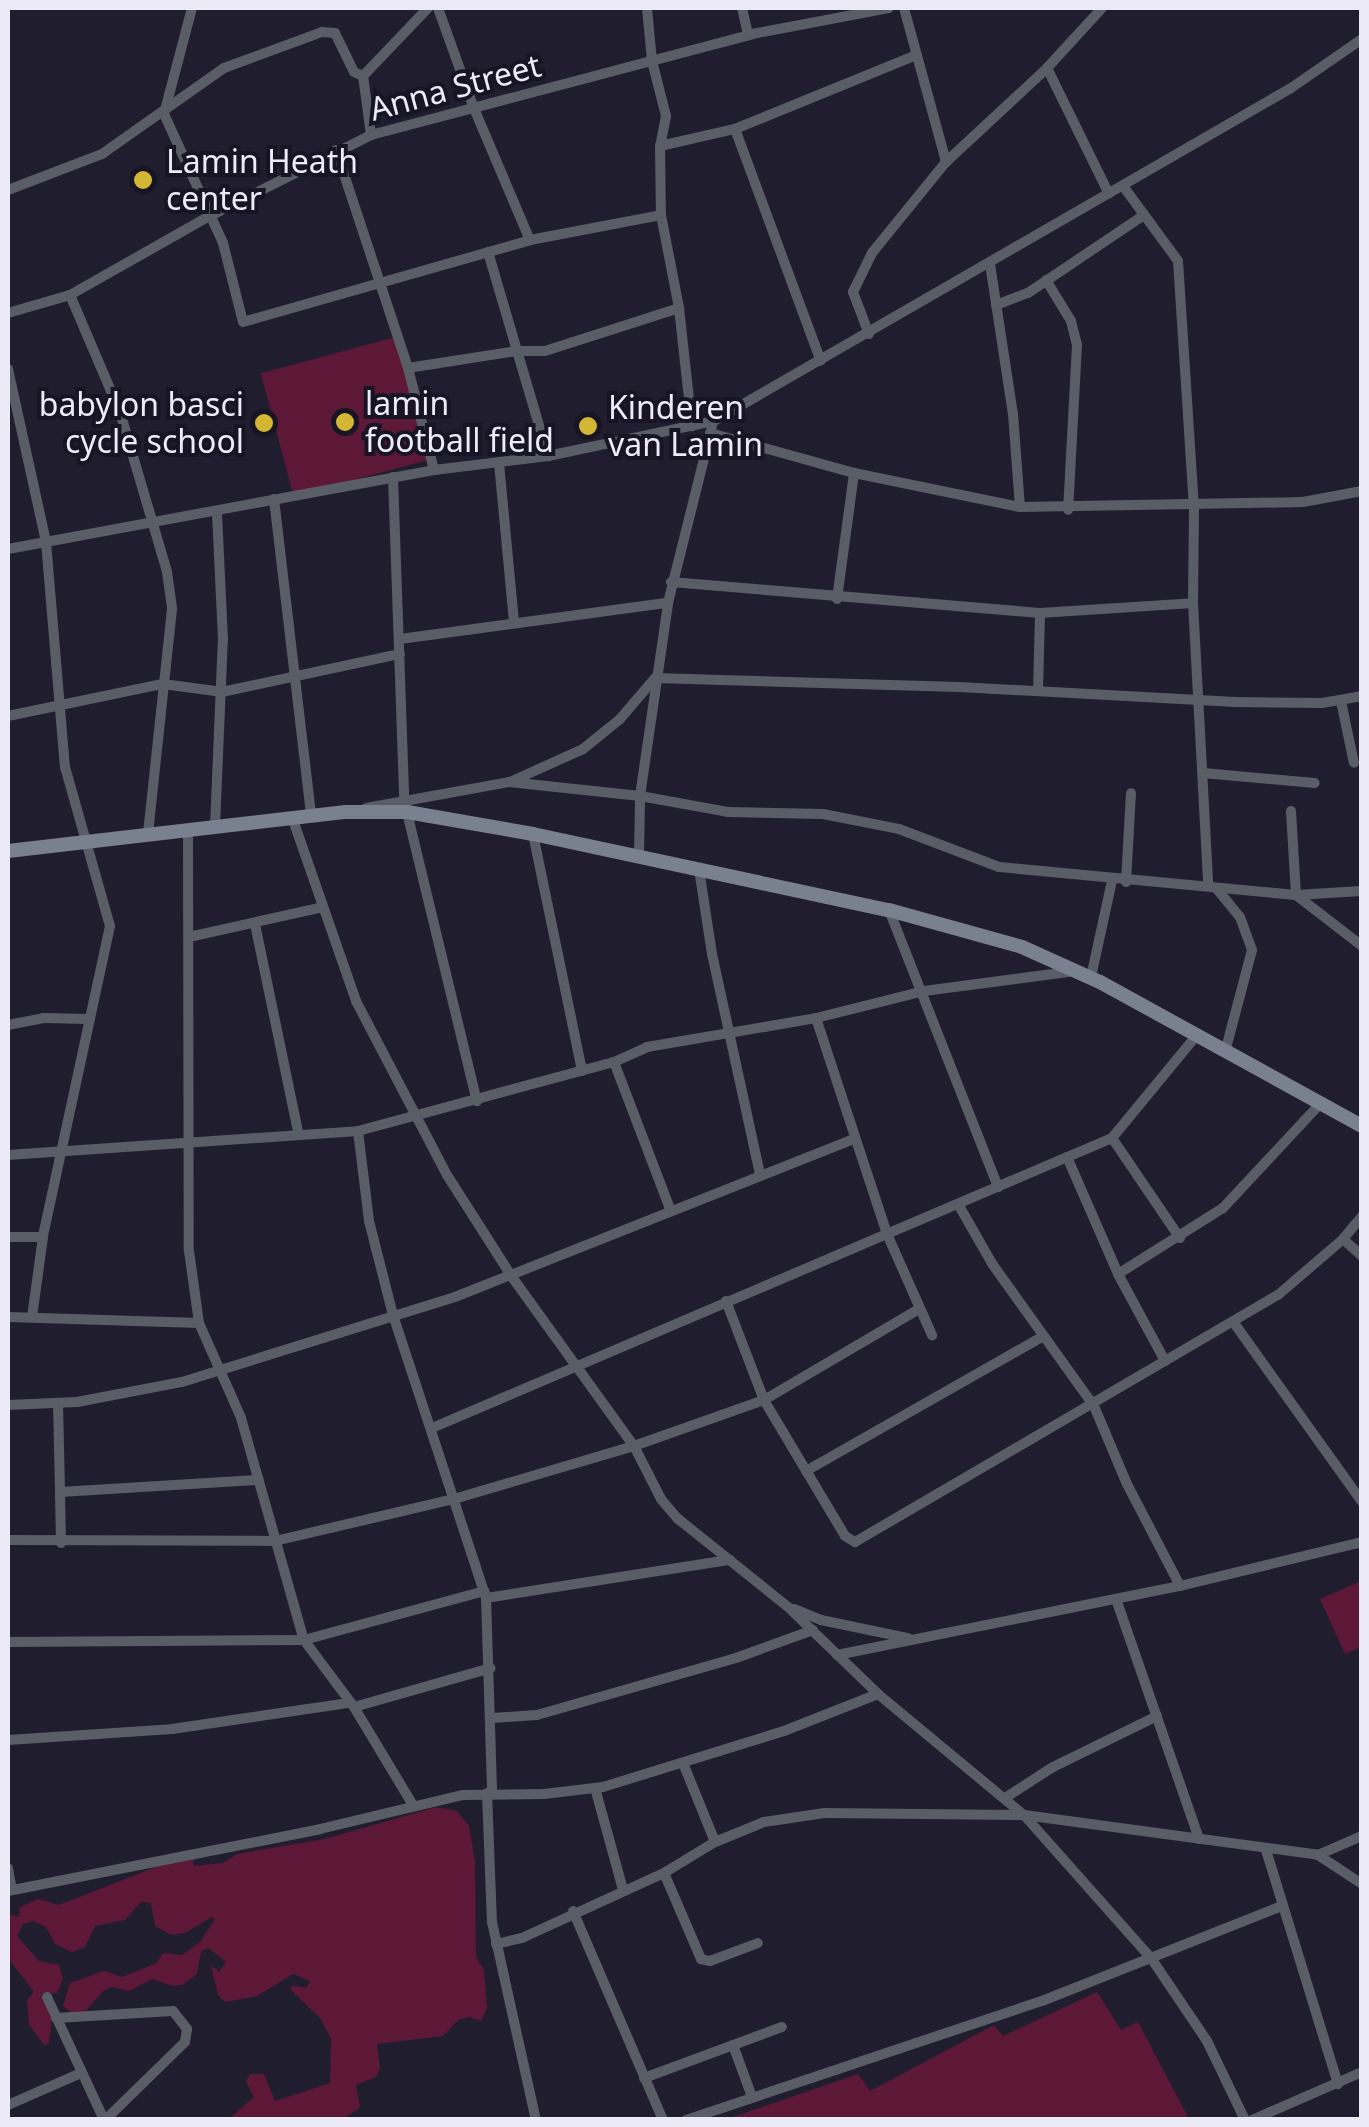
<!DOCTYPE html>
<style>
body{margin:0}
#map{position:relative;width:1369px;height:2127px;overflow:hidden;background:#201d2e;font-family:"Noto Sans",sans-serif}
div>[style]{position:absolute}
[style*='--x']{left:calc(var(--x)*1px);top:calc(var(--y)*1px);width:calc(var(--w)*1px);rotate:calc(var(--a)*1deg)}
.green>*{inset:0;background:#5c1836;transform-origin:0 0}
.minor>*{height:10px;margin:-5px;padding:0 5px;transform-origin:5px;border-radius:5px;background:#595e66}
.secondary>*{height:14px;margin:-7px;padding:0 7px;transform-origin:7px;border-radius:7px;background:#79818e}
.dots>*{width:28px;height:28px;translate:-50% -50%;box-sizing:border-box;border:5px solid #171424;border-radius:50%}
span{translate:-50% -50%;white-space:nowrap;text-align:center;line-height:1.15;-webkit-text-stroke:8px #171424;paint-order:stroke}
.street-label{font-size:32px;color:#eceaf6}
.poi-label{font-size:32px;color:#eceaf6}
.left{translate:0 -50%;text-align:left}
.right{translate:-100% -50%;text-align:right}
.frame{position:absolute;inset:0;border:10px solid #eceaf6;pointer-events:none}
</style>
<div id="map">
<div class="green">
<i style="left:396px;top:337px;width:127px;height:140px;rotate:75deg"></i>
<i style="clip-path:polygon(1361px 1581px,1361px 1647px,1345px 1654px,1320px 1599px)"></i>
<i style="clip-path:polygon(436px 1807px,457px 1811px,469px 1826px,475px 1862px,476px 1957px,484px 1970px,487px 2008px,481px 2021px,469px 2017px,458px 2020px,443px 2036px,377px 2044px,380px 2068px,376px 2077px,356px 2085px,360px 2107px,344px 2119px,229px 2119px,254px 2097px,246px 2082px,250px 2074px,264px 2074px,275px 2101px,330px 2083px,331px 2039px,320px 2018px,290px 1989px,292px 1985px,306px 1988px,310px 1981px,293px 1974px,257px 1996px,225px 2002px,218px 1995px,211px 1965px,219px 1972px,226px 1962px,209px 1948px,201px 1951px,197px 1974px,182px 1985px,172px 1986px,152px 1979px,129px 1991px,112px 1987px,103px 1991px,86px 2011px,73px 2014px,63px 2006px,70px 1983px,104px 1971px,122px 1977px,157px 1963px,163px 1953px,182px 1955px,200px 1942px,215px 1919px,212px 1917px,185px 1933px,171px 1935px,155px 1926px,151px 1903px,141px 1902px,125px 1920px,95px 1926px,85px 1947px,72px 1952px,55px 1944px,46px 1927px,33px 1921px,23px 1924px,17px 1936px,39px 1961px,59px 1965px,63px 1979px,57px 1993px,41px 1995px,52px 2017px,49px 2043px,44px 2045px,29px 2025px,27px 2000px,34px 1992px,8px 1958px,8px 1914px,19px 1917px,20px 1907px,38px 1899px,59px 1905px,171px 1861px,194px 1858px,193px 1866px,223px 1863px,237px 1854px,325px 1839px)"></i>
<i style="clip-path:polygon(1097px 1992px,1121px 2030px,1138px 2022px,1189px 2119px,727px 2119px,858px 2074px,870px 2091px,994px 2025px,1003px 2036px)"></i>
</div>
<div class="minor">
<i style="--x:192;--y:8;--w:110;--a:104.8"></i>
<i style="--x:164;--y:114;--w:142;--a:65.4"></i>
<i style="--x:223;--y:243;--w:81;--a:75.8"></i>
<i style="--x:243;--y:322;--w:298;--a:-15.9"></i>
<i style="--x:530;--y:240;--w:133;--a:-10.8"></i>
<i style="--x:438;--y:8;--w:104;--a:70.3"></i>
<i style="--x:473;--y:106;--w:146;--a:67"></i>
<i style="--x:647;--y:8;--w:53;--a:84.6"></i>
<i style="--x:652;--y:61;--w:57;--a:75.7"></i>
<i style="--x:666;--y:116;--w:31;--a:101"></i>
<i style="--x:660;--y:146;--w:69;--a:89.2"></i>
<i style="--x:661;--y:215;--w:95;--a:79"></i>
<i style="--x:679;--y:308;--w:119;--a:83.7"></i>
<i style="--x:742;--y:8;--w:28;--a:77"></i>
<i style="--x:904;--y:8;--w:160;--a:74.7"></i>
<i style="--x:1047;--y:68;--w:140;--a:63.8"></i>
<i style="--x:735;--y:129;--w:247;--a:69.7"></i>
<i style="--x:371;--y:135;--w:60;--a:-97.7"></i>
<i style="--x:363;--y:76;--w:94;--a:-46.3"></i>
<i style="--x:660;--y:146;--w:77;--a:-12.8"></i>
<i style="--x:735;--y:129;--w:193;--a:-22.2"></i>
<i style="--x:336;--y:150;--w:230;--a:71.7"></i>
<i style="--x:408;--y:368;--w:105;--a:75.7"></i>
<i style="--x:1123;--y:186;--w:93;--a:53.7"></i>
<i style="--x:1178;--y:261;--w:246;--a:86.3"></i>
<i style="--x:1194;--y:506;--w:97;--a:90.6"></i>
<i style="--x:1193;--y:603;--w:281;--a:86.9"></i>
<i style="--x:8;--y:190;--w:101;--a:-21"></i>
<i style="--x:102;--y:154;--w:149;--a:-35.2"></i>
<i style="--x:224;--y:68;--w:104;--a:-20.2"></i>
<i style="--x:322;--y:32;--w:13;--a:4"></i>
<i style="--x:335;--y:33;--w:43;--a:64"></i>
<i style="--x:354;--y:72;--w:10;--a:24"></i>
<i style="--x:488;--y:252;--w:213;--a:73.6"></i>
<i style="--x:990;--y:264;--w:152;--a:81.3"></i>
<i style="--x:1013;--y:414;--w:93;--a:85.7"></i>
<i style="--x:1046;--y:280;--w:48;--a:58.6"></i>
<i style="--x:1071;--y:321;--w:25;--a:76"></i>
<i style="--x:1077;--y:345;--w:165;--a:93.1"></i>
<i style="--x:70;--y:295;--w:127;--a:66.9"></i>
<i style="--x:120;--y:412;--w:167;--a:73.6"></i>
<i style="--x:167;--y:572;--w:37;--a:82"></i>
<i style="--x:172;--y:609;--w:226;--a:96.1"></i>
<i style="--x:996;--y:305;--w:34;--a:-21"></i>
<i style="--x:1028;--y:293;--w:140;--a:-33.9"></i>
<i style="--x:8;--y:313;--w:65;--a:-16.2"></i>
<i style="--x:70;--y:295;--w:159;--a:-29.5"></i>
<i style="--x:208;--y:217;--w:182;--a:-26.7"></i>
<i style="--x:371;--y:135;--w:394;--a:-14.8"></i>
<i style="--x:752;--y:34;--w:139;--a:-10.7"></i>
<i style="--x:869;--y:334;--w:45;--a:-110.9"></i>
<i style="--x:853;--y:292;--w:43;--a:-64"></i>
<i style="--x:872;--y:253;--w:117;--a:-50.9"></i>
<i style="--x:946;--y:162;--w:138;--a:-42.9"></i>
<i style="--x:1047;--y:68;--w:81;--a:-47.5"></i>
<i style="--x:408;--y:368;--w:109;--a:-8.9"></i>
<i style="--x:516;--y:351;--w:29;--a:0"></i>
<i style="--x:545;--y:351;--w:141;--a:-17.8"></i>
<i style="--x:8;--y:369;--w:177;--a:77.6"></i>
<i style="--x:46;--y:542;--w:226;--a:85.2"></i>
<i style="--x:65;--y:767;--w:165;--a:74.2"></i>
<i style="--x:110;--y:926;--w:318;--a:102.2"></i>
<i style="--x:43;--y:1237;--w:81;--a:97.8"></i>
<i style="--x:710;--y:433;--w:149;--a:15.5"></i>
<i style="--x:854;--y:473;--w:169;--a:11.6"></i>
<i style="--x:1020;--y:507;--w:283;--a:-1"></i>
<i style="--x:1303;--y:502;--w:60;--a:-10.6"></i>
<i style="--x:499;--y:463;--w:161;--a:84.6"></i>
<i style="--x:393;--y:477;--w:323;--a:88"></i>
<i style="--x:404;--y:800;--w:310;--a:76.4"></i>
<i style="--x:274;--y:499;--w:318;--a:83.3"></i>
<i style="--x:8;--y:549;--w:433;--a:-10.5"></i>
<i style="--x:434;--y:470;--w:115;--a:-7"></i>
<i style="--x:548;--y:456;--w:170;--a:-11.9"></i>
<i style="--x:714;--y:421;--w:666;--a:-29.99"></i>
<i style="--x:1291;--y:88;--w:86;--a:-34.6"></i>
<i style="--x:671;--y:582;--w:370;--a:4.8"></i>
<i style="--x:1040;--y:613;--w:153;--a:-3.7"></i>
<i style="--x:837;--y:599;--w:127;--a:-82.3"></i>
<i style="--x:400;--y:639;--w:270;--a:-7.7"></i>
<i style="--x:1038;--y:691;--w:78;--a:-88.5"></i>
<i style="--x:1341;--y:701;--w:63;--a:78.2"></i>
<i style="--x:8;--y:716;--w:158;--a:-11.7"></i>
<i style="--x:163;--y:684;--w:60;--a:7.7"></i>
<i style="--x:222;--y:692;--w:182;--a:-12.1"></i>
<i style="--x:1203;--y:773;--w:112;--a:5.1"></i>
<i style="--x:510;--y:782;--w:80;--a:-24.3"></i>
<i style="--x:583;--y:749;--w:48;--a:-39"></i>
<i style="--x:620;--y:719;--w:54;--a:-49.5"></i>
<i style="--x:655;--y:678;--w:304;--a:1.7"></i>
<i style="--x:959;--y:687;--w:277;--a:3.1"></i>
<i style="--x:1236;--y:702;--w:86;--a:0.7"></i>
<i style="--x:1322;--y:703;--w:41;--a:-9.9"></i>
<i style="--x:366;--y:808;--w:145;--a:-10.3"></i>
<i style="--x:509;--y:782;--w:132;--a:6.1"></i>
<i style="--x:640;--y:796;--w:89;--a:10.3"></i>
<i style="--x:728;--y:812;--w:95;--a:1.2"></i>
<i style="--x:823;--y:814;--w:77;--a:11.2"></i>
<i style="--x:899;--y:829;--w:107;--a:20.8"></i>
<i style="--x:999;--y:867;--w:298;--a:5.4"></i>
<i style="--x:1296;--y:895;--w:66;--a:-3.5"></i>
<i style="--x:1291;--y:811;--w:84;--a:86.6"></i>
<i style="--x:1296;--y:895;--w:83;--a:37.7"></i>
<i style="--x:292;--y:817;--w:195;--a:70.8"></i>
<i style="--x:356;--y:1001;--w:196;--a:62.4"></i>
<i style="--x:447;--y:1175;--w:121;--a:57.5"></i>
<i style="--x:512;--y:1277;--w:208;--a:54.2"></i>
<i style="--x:634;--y:1446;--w:59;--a:63"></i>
<i style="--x:661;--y:1499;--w:25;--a:50"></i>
<i style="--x:677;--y:1518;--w:142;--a:38.7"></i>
<i style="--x:788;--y:1607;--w:125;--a:44"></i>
<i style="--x:878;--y:1694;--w:190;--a:39.7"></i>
<i style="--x:1024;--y:1815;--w:191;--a:48.4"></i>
<i style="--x:1151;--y:1958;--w:100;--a:56"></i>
<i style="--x:1207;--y:2041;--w:88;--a:64.3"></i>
<i style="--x:215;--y:827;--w:187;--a:-87.6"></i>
<i style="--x:223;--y:640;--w:128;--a:-92.7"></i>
<i style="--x:188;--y:830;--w:421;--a:89.9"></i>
<i style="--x:189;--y:1251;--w:73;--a:82.1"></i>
<i style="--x:199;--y:1323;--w:104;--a:66.1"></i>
<i style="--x:241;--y:1418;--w:231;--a:74.2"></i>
<i style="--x:304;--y:1640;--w:84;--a:53.3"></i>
<i style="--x:354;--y:1707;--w:114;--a:59"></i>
<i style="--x:533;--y:834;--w:242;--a:78.3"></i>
<i style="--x:639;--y:856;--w:60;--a:-89"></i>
<i style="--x:640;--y:796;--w:195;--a:-81.7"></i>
<i style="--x:668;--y:603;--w:181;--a:-76"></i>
<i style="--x:699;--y:869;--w:86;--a:81.3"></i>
<i style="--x:712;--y:954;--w:226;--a:77.7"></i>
<i style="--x:1126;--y:882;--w:89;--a:-86.8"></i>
<i style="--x:1217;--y:889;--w:36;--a:51"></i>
<i style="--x:1240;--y:917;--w:35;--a:70"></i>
<i style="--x:1252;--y:950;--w:106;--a:104.8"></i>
<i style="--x:889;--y:910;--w:298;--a:68.5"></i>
<i style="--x:255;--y:924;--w:212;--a:78.3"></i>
<i style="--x:189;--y:937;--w:137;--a:-12.6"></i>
<i style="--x:1091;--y:977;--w:98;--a:-77.7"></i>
<i style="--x:816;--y:1018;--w:227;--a:71.8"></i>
<i style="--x:887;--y:1234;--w:111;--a:66"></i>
<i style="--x:8;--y:1025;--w:36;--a:-11"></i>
<i style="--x:43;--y:1018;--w:47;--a:1.2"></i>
<i style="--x:614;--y:1062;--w:157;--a:69.1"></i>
<i style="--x:358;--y:1131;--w:91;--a:83"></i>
<i style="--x:369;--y:1221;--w:97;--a:75.7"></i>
<i style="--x:393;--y:1315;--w:298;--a:71.8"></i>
<i style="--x:486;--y:1598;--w:195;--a:88.2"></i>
<i style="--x:1112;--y:1138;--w:121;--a:55.8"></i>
<i style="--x:8;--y:1155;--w:351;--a:-3.9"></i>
<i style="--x:358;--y:1131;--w:265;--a:-15.1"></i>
<i style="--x:614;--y:1062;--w:36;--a:-24"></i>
<i style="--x:647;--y:1047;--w:171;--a:-9.7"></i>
<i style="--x:816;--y:1018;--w:111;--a:-14"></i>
<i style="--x:924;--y:991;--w:153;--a:-7.5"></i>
<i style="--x:1067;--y:1157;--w:128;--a:66.4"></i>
<i style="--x:1118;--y:1274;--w:99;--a:61.6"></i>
<i style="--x:958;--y:1204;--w:70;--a:60.2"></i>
<i style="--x:993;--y:1265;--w:173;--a:54.4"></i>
<i style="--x:1094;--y:1406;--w:85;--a:67.1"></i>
<i style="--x:1127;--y:1484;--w:115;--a:62.5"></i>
<i style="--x:8;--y:1237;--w:35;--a:0"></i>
<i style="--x:1343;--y:1239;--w:25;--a:42"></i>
<i style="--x:1118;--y:1274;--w:124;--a:-32.2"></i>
<i style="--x:1223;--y:1208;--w:144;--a:-47"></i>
<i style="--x:726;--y:1301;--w:106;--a:69"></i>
<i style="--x:764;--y:1400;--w:158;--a:59.2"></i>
<i style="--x:845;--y:1536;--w:12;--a:31"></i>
<i style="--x:855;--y:1542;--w:490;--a:-30.3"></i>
<i style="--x:1278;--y:1295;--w:86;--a:-40.7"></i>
<i style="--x:1343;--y:1239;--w:30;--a:-50"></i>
<i style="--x:8;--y:1317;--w:191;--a:1.8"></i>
<i style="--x:1234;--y:1323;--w:220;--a:54.4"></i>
<i style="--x:58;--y:1403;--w:89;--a:88.7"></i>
<i style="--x:60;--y:1492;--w:199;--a:-3.5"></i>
<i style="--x:8;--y:1405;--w:69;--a:-2.5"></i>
<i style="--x:77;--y:1402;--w:107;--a:-10.8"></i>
<i style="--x:182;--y:1382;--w:286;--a:-17.3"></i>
<i style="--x:455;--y:1297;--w:430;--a:-21.6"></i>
<i style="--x:432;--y:1428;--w:739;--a:-23.1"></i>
<i style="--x:1112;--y:1138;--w:132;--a:-50.5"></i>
<i style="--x:806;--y:1471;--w:271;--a:-29.6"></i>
<i style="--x:60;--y:1492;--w:51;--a:88.9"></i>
<i style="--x:8;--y:1540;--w:267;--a:0.2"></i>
<i style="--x:275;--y:1541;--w:184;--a:-13.2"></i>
<i style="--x:454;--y:1499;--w:188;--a:-16.4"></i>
<i style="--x:634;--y:1446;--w:138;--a:-19.5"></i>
<i style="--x:764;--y:1400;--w:180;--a:-30.4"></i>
<i style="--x:486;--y:1598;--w:247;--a:-8.9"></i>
<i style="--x:1116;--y:1599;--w:254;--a:70.9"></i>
<i style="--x:794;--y:1609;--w:29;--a:22"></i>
<i style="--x:821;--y:1620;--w:89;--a:11.7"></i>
<i style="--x:8;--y:1642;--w:296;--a:-0.4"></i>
<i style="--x:304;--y:1640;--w:187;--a:-15.2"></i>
<i style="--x:837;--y:1655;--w:350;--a:-11.4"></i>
<i style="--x:1180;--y:1586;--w:187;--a:-13.6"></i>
<i style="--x:354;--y:1707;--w:142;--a:-15.9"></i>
<i style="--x:493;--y:1718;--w:44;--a:-3.9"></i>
<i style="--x:537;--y:1715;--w:207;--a:-16"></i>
<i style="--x:736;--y:1658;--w:82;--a:-20"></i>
<i style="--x:8;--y:1740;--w:164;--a:-3.8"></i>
<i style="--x:172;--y:1729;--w:179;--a:-8.4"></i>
<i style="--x:683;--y:1763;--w:85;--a:67.9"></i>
<i style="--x:595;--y:1788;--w:106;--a:74.6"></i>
<i style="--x:487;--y:1793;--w:129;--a:87.8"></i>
<i style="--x:492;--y:1922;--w:203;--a:77.5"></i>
<i style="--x:1005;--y:1798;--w:57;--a:-32.9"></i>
<i style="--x:1053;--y:1767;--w:116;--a:-26.1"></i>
<i style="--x:1266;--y:1850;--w:245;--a:72.9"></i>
<i style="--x:1318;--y:1855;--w:48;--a:-23.4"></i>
<i style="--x:8;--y:1868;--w:22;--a:80"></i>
<i style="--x:664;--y:1873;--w:94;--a:66.7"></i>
<i style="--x:701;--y:1959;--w:9;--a:13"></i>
<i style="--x:710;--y:1961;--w:51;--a:-20.6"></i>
<i style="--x:8;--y:1891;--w:318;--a:-11.2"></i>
<i style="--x:320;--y:1829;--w:147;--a:-13.4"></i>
<i style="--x:463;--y:1795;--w:81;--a:-0.7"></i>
<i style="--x:544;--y:1794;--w:59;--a:-6.8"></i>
<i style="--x:603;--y:1787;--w:189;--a:-17.2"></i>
<i style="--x:784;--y:1731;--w:101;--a:-21.5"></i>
<i style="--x:573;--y:1911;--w:228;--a:66.7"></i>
<i style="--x:496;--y:1944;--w:27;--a:-13"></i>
<i style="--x:522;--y:1938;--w:156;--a:-24.6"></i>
<i style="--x:664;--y:1873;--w:60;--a:-31.3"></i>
<i style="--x:715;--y:1842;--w:53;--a:-22.2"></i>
<i style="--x:764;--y:1822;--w:61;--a:-8.5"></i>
<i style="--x:824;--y:1813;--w:200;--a:0.6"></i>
<i style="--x:1024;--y:1815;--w:297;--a:7.7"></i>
<i style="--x:1318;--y:1855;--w:53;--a:33.4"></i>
<i style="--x:47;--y:1997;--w:136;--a:65.1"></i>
<i style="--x:56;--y:2018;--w:117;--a:-3.4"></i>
<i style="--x:173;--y:2011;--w:23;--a:52"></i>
<i style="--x:187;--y:2029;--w:13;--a:99"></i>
<i style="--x:185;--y:2042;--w:112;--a:135.7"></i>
<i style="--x:733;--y:2045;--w:55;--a:69.9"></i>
<i style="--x:644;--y:2078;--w:147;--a:-20.3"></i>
<i style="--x:8;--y:2105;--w:80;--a:-23.7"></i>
<i style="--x:686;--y:2120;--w:375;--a:-18.5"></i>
<i style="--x:1042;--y:2001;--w:256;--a:-21.6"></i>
<i style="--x:1252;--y:2120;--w:120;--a:-23.6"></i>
</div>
<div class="secondary">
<i style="--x:8;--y:851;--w:340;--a:-6.6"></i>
<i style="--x:346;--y:812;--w:61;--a:0"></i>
<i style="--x:407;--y:812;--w:128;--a:9.9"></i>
<i style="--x:533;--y:834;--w:364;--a:12.1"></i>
<i style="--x:889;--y:910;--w:138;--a:15.5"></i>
<i style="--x:1022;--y:947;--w:85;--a:24.2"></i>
<i style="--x:1100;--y:982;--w:299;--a:28.8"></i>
</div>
<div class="dots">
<i style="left:143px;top:180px;background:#d4b635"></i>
<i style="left:345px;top:422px;background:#d4b635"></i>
<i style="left:264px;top:423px;background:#d4b635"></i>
<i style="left:588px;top:426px;background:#d4b635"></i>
</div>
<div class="street-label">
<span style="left:455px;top:87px;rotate:-15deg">Anna Street</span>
</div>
<div class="poi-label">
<span class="left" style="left:166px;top:180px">Lamin Heath<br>center</span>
<span class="left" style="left:365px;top:422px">lamin<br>football field</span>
<span class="right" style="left:244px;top:423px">babylon basci<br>cycle school</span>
<span class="left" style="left:608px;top:426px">Kinderen<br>van Lamin</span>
</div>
<div class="frame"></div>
</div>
